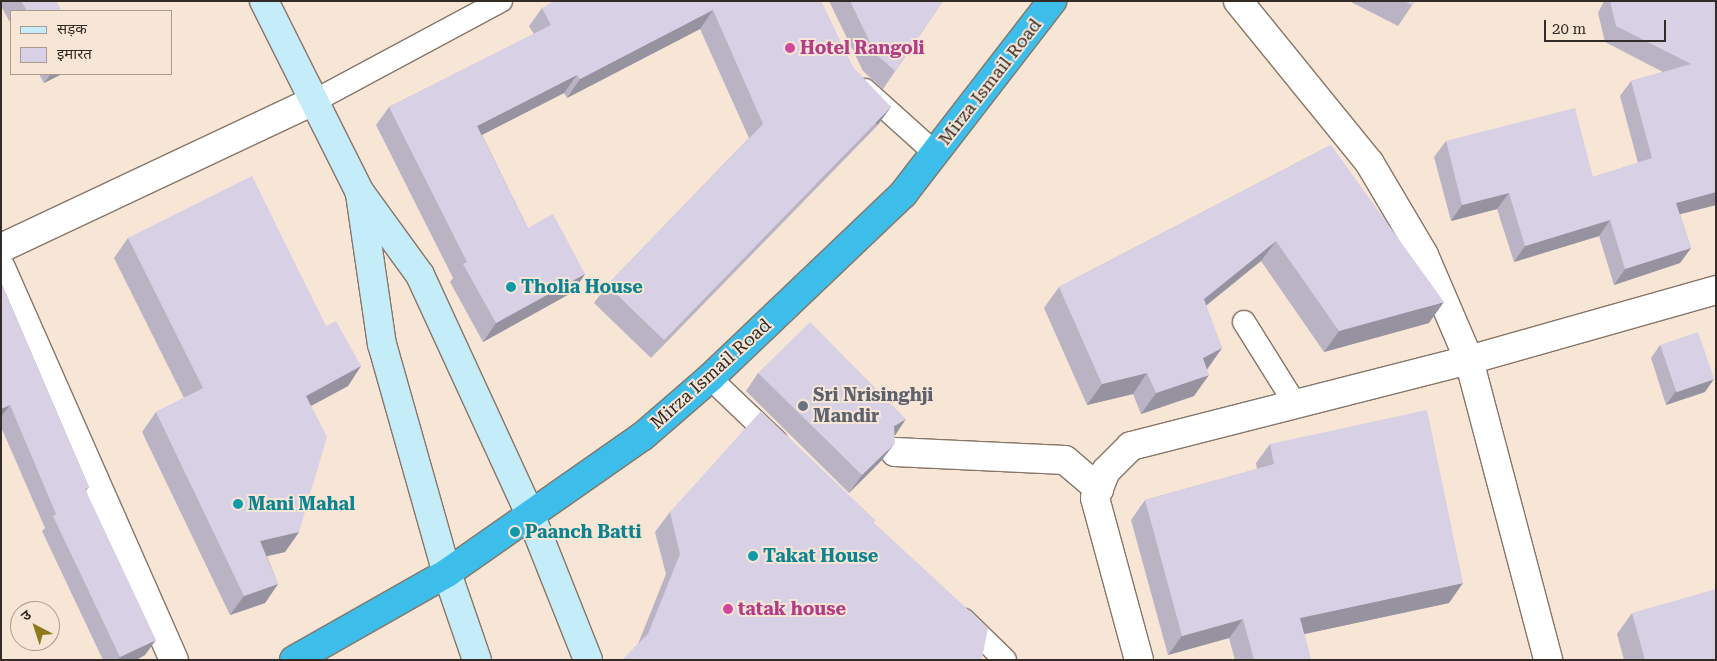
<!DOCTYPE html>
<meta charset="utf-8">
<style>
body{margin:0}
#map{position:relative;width:1717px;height:661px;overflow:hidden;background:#f7e5d6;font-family:"Roboto Serif","Noto Sans Devanagari",serif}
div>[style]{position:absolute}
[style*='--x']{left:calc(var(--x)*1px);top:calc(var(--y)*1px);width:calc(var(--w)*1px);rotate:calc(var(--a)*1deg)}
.roads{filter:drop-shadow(1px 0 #867668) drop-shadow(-1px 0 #867668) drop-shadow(0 1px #867668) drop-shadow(0 -1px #867668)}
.lane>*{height:22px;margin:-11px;padding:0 11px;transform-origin:11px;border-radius:11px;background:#fff}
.street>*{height:28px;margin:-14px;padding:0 14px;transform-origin:14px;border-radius:14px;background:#fff}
.secondary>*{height:28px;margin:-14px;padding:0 14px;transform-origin:14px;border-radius:14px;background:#c5ecf9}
.highway>*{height:28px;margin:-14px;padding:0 14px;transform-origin:14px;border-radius:14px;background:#3dbeea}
.wall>*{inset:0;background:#bab3c4}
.shaded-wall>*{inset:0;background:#9792a0;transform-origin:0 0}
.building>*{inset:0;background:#d8d0e4;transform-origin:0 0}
.dots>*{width:14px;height:14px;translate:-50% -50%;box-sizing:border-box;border:2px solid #f7e5d6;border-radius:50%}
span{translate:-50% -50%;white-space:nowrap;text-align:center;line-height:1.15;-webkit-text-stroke:4px #f7e5d6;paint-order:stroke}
.hotel-label{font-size:18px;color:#b23c85;font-weight:700}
.left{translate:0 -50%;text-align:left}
.street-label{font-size:18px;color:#332c26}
.culture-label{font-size:18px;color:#0d838f;font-weight:700}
.worship-label{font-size:18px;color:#5b616d;font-weight:700}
.frame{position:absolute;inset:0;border:2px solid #332c26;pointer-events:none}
.legend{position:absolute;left:10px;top:10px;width:162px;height:65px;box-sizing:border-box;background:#f7e5d6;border:1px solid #a99b90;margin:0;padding:6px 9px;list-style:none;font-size:15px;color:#332c26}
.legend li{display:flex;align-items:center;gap:10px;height:25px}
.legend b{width:25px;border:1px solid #a99b90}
.north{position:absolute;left:10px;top:601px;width:50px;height:50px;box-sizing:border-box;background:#f7e5d6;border:1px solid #a99b90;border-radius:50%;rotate:320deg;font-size:14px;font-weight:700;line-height:20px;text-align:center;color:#332c26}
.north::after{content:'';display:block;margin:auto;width:18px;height:22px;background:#8f791f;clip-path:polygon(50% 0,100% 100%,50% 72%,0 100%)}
.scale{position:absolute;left:1544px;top:20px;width:122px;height:22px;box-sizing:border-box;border:2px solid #332c26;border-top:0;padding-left:6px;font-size:15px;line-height:18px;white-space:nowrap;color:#332c26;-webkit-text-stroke:4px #f7e5d6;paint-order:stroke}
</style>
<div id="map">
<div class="roads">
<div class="lane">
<i style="--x:865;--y:90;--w:94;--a:42"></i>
<i style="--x:316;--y:100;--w:210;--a:-28.2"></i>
<i style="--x:1244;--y:322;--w:94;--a:58"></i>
<i style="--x:710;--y:378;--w:91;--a:43.7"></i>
<i style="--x:964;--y:620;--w:57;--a:44.3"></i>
</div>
<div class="street">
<i style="--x:1238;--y:1;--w:208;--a:50.9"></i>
<i style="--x:1369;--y:162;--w:108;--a:59.4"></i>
<i style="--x:1424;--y:255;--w:114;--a:66.8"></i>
<i style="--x:1469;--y:360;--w:310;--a:75.2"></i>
<i style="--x:1;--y:248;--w:348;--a:-25.2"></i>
<i style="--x:1;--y:268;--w:428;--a:66.2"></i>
<i style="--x:895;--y:452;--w:170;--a:2.7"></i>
<i style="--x:1065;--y:460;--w:45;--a:40.5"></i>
<i style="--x:1139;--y:660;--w:168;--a:-105.2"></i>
<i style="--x:1095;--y:498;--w:29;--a:-68"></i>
<i style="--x:1106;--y:471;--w:35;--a:-45"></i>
<i style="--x:1131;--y:446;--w:349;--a:-14.3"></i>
<i style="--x:1469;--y:360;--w:257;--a:-15.8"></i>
</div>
<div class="secondary">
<i style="--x:264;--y:1;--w:212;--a:63.4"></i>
<i style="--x:359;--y:191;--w:104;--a:54"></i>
<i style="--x:420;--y:275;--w:263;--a:65.3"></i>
<i style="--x:530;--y:514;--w:157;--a:68.3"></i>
<i style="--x:360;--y:194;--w:152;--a:81.7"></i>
<i style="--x:382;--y:344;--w:238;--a:74.2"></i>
<i style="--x:447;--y:573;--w:92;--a:71"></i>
</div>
<div class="highway">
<i style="--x:294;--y:660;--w:176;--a:-29.6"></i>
<i style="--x:447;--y:573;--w:239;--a:-35"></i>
<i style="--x:643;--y:436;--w:89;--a:-40.9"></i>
<i style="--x:710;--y:378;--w:267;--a:-43.6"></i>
<i style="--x:903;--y:194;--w:244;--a:-52.3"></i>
</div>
</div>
<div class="wall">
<i style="clip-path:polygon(1px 1px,56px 1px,61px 11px,11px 11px,11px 24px,1px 6px)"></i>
<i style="clip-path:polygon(821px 1px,878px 125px,651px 358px,594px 303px,607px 285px,749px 138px,700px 29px,567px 98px,564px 93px,482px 135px,528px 228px,585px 274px,573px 292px,483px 342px,450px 282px,453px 278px,376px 125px,389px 107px,534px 34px,529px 26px,542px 8px)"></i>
<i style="clip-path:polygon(829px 1px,943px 1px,883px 89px,863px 71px)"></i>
<i style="clip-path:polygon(1349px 1px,1415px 1px,1398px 26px)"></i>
<i style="clip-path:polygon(1604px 1px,1716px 1px,1716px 205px,1680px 214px,1691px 248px,1680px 263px,1614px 285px,1599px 236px,1514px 262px,1497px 209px,1451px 221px,1434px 157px,1446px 141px,1593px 177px,1638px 163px,1620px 96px,1631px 81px,1663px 72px,1605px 42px,1598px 13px)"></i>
<i style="clip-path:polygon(39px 74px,62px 74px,44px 83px)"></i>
<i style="clip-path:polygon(1331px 145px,1429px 323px,1324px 352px,1261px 261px,1206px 306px,1222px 348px,1207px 370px,1194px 396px,1141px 414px,1133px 394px,1087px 405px,1044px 308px,1059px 287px)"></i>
<i style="clip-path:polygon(128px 238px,326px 326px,361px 366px,348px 386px,311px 406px,299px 532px,285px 552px,267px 556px,278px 584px,265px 603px,230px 615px,142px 432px,156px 412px,184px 398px,114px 258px)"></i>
<i style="clip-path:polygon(1px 282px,89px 487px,86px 491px,145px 655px,136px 660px,103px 660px,42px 531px,45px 528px,1px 427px)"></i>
<i style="clip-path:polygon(1660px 345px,1705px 392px,1666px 405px,1651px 358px)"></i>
<i style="clip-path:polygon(758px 373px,895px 436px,882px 460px,849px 493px,746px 391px)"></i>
<i style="clip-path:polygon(1270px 444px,1449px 603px,1304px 634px,1311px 660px,1235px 660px,1229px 638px,1168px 655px,1131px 520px,1145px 500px,1257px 469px,1256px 463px)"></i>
<i style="clip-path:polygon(670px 512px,875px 520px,873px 523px,981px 660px,623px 660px,638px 644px,666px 574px,655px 532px)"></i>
<i style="clip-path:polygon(1632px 613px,1716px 660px,1624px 660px,1617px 634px)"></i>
</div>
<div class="shaded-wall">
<i style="clip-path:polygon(713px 10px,700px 29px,567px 98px,580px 79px)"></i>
<i style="clip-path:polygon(51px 74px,62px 74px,44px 83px)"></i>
<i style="clip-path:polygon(577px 75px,564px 93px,464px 144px,477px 126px)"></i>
<i style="left:891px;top:107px;width:22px;height:325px;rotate:126deg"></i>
<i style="clip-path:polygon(1716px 192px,1716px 205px,1665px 218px,1676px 203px)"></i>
<i style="clip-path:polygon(1509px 193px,1497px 209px,1451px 221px,1462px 205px)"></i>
<i style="clip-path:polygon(1610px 220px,1599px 236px,1514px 262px,1525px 246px)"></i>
<i style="clip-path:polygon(1276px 241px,1261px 261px,1189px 319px,1204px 299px)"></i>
<i style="clip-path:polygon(1691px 248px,1680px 263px,1614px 285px,1625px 269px)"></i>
<i style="clip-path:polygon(585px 274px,573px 292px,483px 342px,496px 323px)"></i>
<i style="clip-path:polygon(1444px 302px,1429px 323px,1324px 352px,1339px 331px)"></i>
<i style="clip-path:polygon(1222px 348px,1207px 369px,1188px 379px,1203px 358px)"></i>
<i style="clip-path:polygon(361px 366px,348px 386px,292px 416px,306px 396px)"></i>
<i style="clip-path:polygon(1147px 373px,1133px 394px,1087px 405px,1102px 384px)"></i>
<i style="clip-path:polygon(1209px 375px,1194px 396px,1141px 414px,1156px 393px)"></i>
<i style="clip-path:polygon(1714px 379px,1705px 392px,1666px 405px,1676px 391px)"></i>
<i style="clip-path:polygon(10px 405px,1px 417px,1px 409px)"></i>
<i style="clip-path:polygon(906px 419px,894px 437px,894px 426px)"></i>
<i style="clip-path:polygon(895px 443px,882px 460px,849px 493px,862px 475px)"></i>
<i style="clip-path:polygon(299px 532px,285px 552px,246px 561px,260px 541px)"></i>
<i style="clip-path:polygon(1463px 583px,1449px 603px,1286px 638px,1300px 618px)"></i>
<i style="clip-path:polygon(278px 584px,265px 603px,230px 615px,244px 596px)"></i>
<i style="clip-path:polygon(1243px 619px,1229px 638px,1168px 655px,1182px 636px)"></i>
<i style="clip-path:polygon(156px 640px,145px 655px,136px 660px,118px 660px,120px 657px)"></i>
</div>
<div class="building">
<i style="clip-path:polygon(21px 1px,56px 1px,61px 11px,27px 11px)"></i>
<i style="clip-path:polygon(554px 1px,821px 1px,853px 67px,891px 107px,664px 340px,607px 285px,763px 124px,713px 10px,580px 79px,577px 75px,477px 126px,528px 228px,553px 214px,585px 274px,496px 323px,463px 264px,467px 262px,389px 107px,551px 25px,542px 8px)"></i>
<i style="clip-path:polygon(850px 1px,943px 1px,895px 71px,875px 53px)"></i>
<i style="clip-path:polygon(1404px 1px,1415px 1px,1412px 5px)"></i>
<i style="clip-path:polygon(1610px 1px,1716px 1px,1716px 192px,1676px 203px,1691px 248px,1625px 269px,1610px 220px,1525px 246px,1509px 193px,1462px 205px,1446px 141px,1575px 108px,1593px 177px,1652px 158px,1631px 81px,1691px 64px,1616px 26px)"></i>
<i style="clip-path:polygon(1331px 145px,1444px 302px,1339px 331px,1276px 241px,1204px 299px,1222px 348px,1203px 358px,1209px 375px,1156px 393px,1147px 373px,1102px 384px,1059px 287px)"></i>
<i style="clip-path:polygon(252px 176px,326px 326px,336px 321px,361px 366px,306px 396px,327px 437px,299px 532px,260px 541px,278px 584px,244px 596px,156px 412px,203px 388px,128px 238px)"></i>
<i style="clip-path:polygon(1px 282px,89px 487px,85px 489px,156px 640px,120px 657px,53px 516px,56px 514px,10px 405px,1px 409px)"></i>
<i style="clip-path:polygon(810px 322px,906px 419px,894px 426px,895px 443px,862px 475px,758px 373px)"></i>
<i style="left:1698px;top:332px;width:50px;height:40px;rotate:71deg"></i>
<i style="clip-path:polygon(1427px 410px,1463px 583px,1300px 618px,1311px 660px,1254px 660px,1243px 619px,1182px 636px,1145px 500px,1274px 464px,1270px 444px)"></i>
<i style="clip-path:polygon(761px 411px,875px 520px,873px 522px,988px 628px,982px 658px,973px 660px,626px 660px,625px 657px,648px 634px,680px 554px,670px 512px)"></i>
<i style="clip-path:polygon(1716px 589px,1716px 660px,1645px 660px,1632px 613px)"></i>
</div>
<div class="dots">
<i style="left:790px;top:48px;background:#d1479c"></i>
<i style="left:511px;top:287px;background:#0f9aa8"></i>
<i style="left:803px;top:406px;background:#6b7280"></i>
<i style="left:238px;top:504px;background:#0f9aa8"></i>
<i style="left:515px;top:532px;background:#0f9aa8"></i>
<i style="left:753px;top:556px;background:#0f9aa8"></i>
<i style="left:728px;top:609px;background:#d1479c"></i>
</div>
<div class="hotel-label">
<span class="left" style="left:800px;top:48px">Hotel Rangoli</span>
<span class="left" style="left:738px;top:609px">tatak house</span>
</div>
<div class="street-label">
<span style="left:990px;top:82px;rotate:-52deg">Mirza Ismail Road</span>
<span style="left:711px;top:374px;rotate:-42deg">Mirza Ismail Road</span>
</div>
<div class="culture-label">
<span class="left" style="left:521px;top:287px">Tholia House</span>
<span class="left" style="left:248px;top:504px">Mani Mahal</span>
<span class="left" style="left:525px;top:532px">Paanch Batti</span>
<span class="left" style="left:763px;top:556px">Takat House</span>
</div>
<div class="worship-label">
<span class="left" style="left:813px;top:406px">Sri Nrisinghji<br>Mandir</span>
</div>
<div class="frame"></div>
<ul class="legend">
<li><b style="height:6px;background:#c5ecf9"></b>सड़क</li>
<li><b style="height:14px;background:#d8d0e4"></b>इमारत</li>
</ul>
<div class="north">उ</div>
<div class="scale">20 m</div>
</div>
